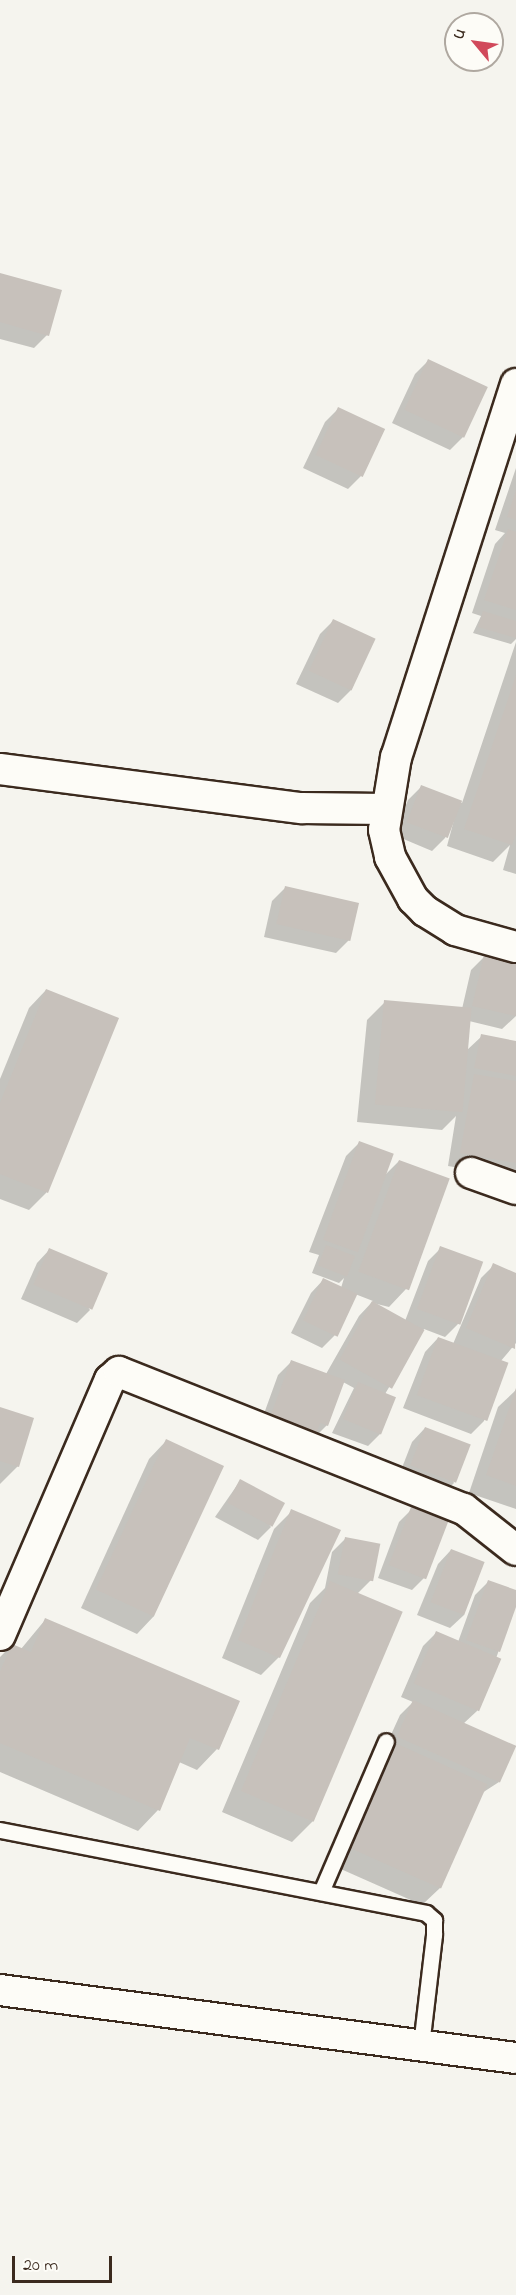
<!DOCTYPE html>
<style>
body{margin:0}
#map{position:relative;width:516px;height:2295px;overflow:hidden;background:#f5f4ee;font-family:"Indie Flower",sans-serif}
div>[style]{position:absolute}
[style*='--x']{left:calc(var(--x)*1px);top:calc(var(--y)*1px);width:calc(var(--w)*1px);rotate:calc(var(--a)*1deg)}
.shadow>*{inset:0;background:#0003}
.building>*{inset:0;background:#c7c1bb;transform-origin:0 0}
.roads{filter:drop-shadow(2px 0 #3b2a1e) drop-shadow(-2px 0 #3b2a1e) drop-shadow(0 2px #3b2a1e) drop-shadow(0 -2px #3b2a1e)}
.service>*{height:15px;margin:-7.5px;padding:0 7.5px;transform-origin:7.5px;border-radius:7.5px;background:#fdfcf7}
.minor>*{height:30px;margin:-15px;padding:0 15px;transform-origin:15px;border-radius:15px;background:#fdfcf7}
span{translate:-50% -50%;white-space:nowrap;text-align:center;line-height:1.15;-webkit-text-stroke:4.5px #fdfcf7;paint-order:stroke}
.north{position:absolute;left:444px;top:12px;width:60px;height:60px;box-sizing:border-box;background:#fdfcf7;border:2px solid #afa8a0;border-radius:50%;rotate:299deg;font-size:16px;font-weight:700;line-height:24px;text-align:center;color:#3b2a1e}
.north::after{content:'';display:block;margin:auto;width:21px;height:27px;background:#d1495b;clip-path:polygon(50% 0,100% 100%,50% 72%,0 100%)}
.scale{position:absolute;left:12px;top:2256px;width:100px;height:27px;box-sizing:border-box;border:3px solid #3b2a1e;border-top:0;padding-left:8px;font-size:18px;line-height:21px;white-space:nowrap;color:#3b2a1e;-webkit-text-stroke:4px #fdfcf7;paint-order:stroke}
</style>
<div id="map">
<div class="shadow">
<i style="clip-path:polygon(0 274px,47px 335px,34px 348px,0 339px)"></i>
<i style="clip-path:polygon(428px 361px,463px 437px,450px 450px,392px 423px,415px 374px)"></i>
<i style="clip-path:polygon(338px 409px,361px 476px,348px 489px,303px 468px,325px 422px)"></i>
<i style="clip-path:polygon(516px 468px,516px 639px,511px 644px,473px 633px,481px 616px,472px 613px,495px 544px,505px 533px,495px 530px)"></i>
<i style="clip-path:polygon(333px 621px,351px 690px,338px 703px,296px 684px,320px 634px)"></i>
<i style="clip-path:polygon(516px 642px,516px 874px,503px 870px,510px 845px,493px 862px,447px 846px,457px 809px,445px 838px,432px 851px,394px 835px,408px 800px,421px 787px,462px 803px)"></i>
<i style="clip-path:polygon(285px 888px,349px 940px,336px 953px,264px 937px,272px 901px)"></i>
<i style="clip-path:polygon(484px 957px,516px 964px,516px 1016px,502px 1029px,469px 1021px,466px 1051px,482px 1036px,516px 1043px,516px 1172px,506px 1176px,448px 1166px,456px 1116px,442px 1130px,357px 1122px,367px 1020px,385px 1002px,462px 1009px,471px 970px)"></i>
<i style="clip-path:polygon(46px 990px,117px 1019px,46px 1193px,29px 1210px,0 1199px,0 1079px,29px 1008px)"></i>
<i style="clip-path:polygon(359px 1143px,384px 1176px,399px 1161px,406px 1289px,389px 1307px,373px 1303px,405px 1321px,428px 1261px,441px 1248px,458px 1324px,445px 1337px,424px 1329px,385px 1394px,381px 1433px,368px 1446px,332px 1433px,354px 1388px,343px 1382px,327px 1425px,314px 1438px,257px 1433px,278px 1375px,291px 1362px,326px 1374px,359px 1316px,373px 1301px,355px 1294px,335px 1335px,322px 1348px,291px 1333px,311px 1293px,324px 1279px,341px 1288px,344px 1278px,339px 1283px,312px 1273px,319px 1255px,309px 1252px,346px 1156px)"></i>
<i style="clip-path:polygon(50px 1249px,90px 1310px,77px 1323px,21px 1299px,37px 1263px)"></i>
<i style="clip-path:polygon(494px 1265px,516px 1275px,516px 1343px,500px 1362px,484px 1421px,471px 1434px,403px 1408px,425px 1352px,438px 1338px,453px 1344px,481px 1278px)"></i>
<i style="clip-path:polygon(516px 1390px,516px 1509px,469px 1493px,498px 1407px)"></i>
<i style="clip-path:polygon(0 1409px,18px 1466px,0 1484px)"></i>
<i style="clip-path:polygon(425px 1428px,454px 1483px,441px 1496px,398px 1478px,412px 1442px)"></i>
<i style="clip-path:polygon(166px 1441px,154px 1616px,137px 1634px,81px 1608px,149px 1459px)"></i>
<i style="clip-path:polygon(240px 1481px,271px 1527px,258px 1540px,215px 1517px)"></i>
<i style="clip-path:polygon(412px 1509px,425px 1577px,412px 1590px,378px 1578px,399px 1522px)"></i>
<i style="clip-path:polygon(292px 1511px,339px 1531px,279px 1657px,261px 1675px,222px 1658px,274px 1529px)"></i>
<i style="clip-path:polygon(345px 1539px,371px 1580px,357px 1594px,313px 1821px,292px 1842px,222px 1812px,310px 1603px,325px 1588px,332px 1552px)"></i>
<i style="clip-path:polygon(451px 1550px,464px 1615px,450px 1628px,417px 1615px,438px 1564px)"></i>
<i style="clip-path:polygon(488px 1582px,516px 1592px,516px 1603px,477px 1711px,463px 1724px,499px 1782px,482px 1793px,440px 1888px,422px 1905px,334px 1866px,380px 1763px,391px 1753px,384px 1750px,400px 1715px,413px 1702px,401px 1697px,423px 1646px,436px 1633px,458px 1642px,475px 1595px)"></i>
<i style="clip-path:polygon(45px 1620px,217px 1749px,197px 1770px,179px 1762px,158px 1810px,138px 1831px,0 1772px,0 1657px,12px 1645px,21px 1649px)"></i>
</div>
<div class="building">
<i style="clip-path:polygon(0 273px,62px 290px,49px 336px,0 322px)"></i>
<i style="left:428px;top:359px;width:66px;height:56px;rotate:25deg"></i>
<i style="left:338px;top:407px;width:52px;height:53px;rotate:25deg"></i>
<i style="clip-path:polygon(516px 490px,516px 520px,507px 517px)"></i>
<i style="clip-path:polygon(508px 529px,516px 532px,516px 610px,484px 600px)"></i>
<i style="clip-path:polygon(483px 611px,516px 621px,516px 638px,478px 627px)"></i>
<i style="left:333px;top:619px;width:47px;height:57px;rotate:25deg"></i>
<i style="clip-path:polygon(516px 675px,516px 834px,512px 845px,464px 829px)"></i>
<i style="left:421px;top:785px;width:44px;height:40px;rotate:21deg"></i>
<i style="left:285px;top:886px;width:76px;height:39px;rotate:13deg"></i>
<i style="clip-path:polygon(484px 955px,516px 963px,516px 1016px,472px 1006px)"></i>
<i style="clip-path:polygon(46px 989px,119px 1018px,48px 1193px,0 1174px,0 1103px)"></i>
<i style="left:384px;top:1000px;width:88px;height:105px;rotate:5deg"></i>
<i style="clip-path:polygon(481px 1034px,516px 1041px,516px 1076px,474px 1068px)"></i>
<i style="clip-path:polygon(474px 1074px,516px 1081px,516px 1163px,460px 1153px)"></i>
<i style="left:359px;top:1141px;width:37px;height:105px;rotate:20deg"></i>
<i style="left:399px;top:1160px;width:54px;height:119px;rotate:20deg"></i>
<i style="left:326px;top:1245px;width:31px;height:22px;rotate:21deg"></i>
<i style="left:440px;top:1246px;width:46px;height:67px;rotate:20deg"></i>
<i style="left:49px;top:1248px;width:64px;height:40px;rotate:23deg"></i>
<i style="clip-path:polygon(493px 1263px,516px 1273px,515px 1349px,466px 1328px)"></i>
<i style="left:323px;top:1278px;width:38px;height:47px;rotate:25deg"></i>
<i style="left:372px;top:1301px;width:60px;height:67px;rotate:29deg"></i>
<i style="left:438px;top:1337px;width:75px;height:62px;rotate:20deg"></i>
<i style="clip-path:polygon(291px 1360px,345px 1380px,328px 1426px,320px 1423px,315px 1437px,269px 1420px)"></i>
<i style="left:358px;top:1382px;width:41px;height:40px;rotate:22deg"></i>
<i style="clip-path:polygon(516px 1388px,516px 1486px,486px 1475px)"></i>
<i style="clip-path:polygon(0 1407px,34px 1418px,19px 1467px,0 1461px)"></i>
<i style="left:425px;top:1427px;width:49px;height:41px;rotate:21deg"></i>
<i style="left:166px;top:1439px;width:64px;height:166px;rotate:25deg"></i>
<i style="left:240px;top:1479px;width:51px;height:27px;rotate:28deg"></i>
<i style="left:411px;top:1507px;width:40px;height:62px;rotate:21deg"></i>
<i style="clip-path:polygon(291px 1509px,341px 1530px,280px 1658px,238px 1640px)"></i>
<i style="left:345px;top:1537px;width:36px;height:38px;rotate:11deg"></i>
<i style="left:451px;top:1549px;width:36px;height:57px;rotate:21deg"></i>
<i style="clip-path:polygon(488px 1580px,516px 1590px,516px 1607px,500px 1652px,466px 1640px)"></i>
<i style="left:330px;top:1581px;width:79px;height:228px;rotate:23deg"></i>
<i style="clip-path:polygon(45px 1618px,240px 1701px,219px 1750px,190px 1738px,160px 1811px,0 1743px,0 1671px,12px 1644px,31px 1652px)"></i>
<i style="left:436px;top:1631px;width:71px;height:57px;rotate:23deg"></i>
<i style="left:413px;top:1700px;width:113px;height:40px;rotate:24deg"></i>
<i style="left:397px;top:1744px;width:99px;height:114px;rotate:24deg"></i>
</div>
<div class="roads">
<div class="service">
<i style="--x:0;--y:1830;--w:434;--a:11"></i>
<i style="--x:426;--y:1913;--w:11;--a:41"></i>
<i style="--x:434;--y:1920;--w:15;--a:90"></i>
<i style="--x:434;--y:1935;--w:112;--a:96.7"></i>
<i style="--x:321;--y:1892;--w:164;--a:-66.7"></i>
</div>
<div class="minor">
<i style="--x:516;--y:384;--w:392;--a:107.8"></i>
<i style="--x:396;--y:757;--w:74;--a:99.3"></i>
<i style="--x:384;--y:830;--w:28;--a:77"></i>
<i style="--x:390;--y:857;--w:48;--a:61.3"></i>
<i style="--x:413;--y:899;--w:17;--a:45"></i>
<i style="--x:425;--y:911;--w:36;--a:32"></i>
<i style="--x:455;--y:930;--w:63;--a:15.6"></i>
<i style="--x:0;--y:769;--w:305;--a:7.4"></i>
<i style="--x:302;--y:808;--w:83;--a:0.7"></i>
<i style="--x:471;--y:1173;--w:48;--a:19.6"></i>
<i style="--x:0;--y:1635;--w:278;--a:-66.7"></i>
<i style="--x:110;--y:1380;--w:12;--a:-42"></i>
<i style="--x:119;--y:1372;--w:371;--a:21.7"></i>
<i style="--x:464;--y:1509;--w:66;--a:38.3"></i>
<i style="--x:0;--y:1990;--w:520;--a:7.51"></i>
</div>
</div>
<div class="north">U</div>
<div class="scale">20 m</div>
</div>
